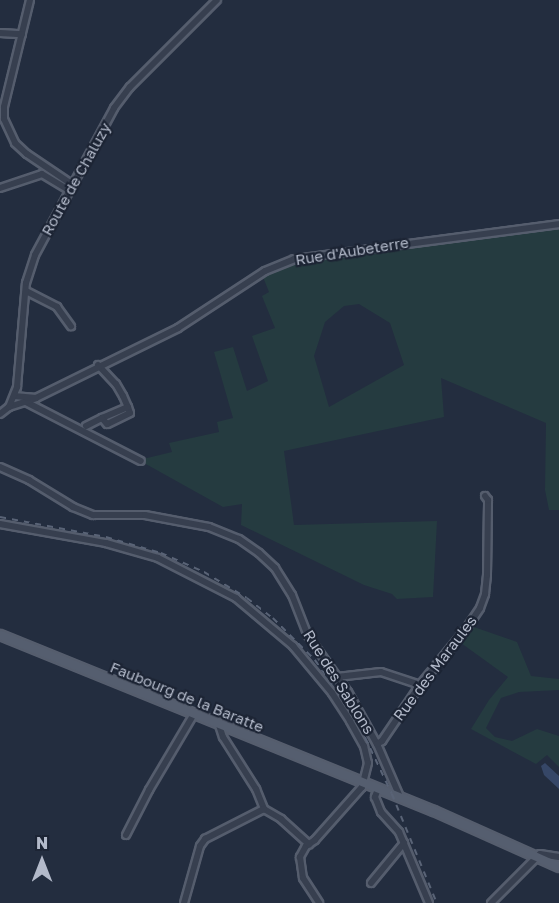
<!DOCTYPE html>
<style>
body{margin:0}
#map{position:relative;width:559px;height:903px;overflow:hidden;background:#232d3f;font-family:"Golos Text",sans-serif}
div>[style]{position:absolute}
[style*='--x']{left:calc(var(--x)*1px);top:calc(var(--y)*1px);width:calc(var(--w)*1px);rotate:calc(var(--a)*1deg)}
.green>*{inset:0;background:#253b40}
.water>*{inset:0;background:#364767}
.roads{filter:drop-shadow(2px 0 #555d6d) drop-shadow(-2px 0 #555d6d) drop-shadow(0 2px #555d6d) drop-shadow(0 -2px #555d6d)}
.minor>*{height:6px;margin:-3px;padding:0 3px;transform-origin:3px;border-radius:3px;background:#373f4f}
.major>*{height:8px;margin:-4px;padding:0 4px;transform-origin:4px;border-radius:4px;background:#555e6f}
.rail>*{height:1.5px;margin-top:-0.75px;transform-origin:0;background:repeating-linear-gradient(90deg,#596376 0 6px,transparent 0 12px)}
span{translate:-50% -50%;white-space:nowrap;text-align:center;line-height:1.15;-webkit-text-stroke:4.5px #1c2434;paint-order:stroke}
.street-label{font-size:15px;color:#b3baca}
.north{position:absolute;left:12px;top:831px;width:60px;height:60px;-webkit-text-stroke:4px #1c2434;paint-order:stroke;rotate:0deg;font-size:16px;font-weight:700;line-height:24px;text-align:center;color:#b3baca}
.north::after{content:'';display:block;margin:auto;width:21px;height:27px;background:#b3baca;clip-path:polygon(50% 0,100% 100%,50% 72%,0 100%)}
</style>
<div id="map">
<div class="green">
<i style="clip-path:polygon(evenodd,559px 229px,559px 510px,549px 510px,545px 490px,546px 423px,441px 378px,444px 417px,284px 451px,294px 525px,437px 521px,433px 597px,397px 599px,392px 594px,364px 585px,241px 525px,242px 504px,223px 507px,144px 463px,143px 459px,172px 452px,169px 443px,219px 432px,217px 422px,233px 418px,214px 352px,233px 347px,247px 391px,268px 381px,252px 336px,275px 328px,262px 296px,269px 292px,263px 277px,292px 264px,559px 229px,359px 304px,390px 323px,404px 365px,329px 407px,314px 356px,325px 322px,344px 306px,359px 304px)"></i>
<i style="clip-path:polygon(471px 626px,517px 642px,531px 676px,559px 679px,559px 690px,519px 692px,501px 698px,486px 728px,495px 737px,512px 741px,537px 729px,559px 736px,559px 767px,547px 755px,536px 764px,471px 729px,489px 700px,508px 677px,461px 643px)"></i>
</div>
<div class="water">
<i style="clip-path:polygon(545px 763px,559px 776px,559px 789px,544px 775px,541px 766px)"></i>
</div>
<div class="roads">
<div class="minor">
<i style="--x:30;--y:0;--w:110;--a:103.7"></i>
<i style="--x:4;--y:107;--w:12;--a:90"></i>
<i style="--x:4;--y:119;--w:26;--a:65"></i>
<i style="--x:15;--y:143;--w:16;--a:43"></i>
<i style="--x:27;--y:154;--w:55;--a:34"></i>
<i style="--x:0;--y:33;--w:22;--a:3"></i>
<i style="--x:0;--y:188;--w:44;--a:-18.4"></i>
<i style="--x:42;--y:174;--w:33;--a:31"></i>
<i style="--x:26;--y:291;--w:35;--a:27"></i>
<i style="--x:57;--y:307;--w:24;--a:54"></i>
<i style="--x:98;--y:365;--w:26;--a:47"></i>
<i style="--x:116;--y:384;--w:14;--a:60"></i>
<i style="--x:123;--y:396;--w:12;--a:66"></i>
<i style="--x:128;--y:407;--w:6;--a:72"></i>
<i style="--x:130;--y:413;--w:25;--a:154"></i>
<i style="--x:107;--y:424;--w:8;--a:-130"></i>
<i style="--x:102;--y:418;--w:28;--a:-23"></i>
<i style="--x:36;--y:398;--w:158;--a:-26.2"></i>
<i style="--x:178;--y:328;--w:104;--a:-33.2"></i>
<i style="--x:265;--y:271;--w:31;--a:-22"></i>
<i style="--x:294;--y:259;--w:267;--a:-7.5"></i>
<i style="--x:26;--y:402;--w:129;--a:27.2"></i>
<i style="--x:9;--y:407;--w:28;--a:-18"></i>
<i style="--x:36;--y:398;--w:22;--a:-175"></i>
<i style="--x:0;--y:414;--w:11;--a:-38"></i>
<i style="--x:9;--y:407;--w:22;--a:-68"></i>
<i style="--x:17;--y:387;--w:104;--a:-85.1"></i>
<i style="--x:26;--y:283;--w:29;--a:-72"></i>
<i style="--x:35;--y:255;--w:167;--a:-61.7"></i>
<i style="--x:114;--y:108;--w:26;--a:-53"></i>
<i style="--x:130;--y:87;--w:123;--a:-45"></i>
<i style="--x:86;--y:426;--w:18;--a:-27"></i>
<i style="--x:0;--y:467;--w:32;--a:24"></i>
<i style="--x:29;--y:480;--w:52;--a:31.5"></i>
<i style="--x:73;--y:507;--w:22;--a:22"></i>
<i style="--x:93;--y:515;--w:52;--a:0"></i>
<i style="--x:145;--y:515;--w:65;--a:10.6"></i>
<i style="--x:209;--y:527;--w:32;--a:22"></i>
<i style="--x:239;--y:539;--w:24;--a:35"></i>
<i style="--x:259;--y:553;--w:22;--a:43"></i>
<i style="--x:275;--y:568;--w:32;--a:58"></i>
<i style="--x:292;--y:595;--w:44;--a:68.7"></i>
<i style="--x:308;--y:636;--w:69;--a:54.5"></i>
<i style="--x:348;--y:692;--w:60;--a:60.9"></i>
<i style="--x:377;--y:744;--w:58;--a:66.5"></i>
<i style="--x:0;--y:524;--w:108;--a:10.2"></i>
<i style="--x:106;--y:543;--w:54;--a:16.1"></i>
<i style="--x:158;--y:558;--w:88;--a:27.1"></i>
<i style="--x:236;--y:598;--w:75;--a:40.1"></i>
<i style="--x:293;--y:646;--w:61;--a:50.3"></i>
<i style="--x:332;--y:693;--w:33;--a:57"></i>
<i style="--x:350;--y:721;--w:29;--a:61"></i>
<i style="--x:364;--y:746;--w:17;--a:77"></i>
<i style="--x:368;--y:763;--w:25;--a:104"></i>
<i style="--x:362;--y:787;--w:71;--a:131.6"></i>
<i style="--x:315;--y:840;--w:11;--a:146"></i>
<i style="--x:306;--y:846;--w:13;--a:119"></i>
<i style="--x:300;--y:857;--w:21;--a:82"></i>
<i style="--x:303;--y:878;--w:30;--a:57"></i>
<i style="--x:337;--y:677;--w:44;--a:-6.5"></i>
<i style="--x:381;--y:672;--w:41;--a:18.4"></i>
<i style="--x:219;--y:725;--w:13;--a:72"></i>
<i style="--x:223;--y:737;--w:62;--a:57.6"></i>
<i style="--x:256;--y:789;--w:22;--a:68"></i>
<i style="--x:264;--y:809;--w:20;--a:30"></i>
<i style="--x:281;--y:819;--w:38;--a:42"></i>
<i style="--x:377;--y:744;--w:6;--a:-31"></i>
<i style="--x:382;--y:741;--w:68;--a:-55.8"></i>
<i style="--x:420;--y:685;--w:72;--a:-50.6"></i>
<i style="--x:466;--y:629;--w:25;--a:-56"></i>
<i style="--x:480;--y:608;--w:15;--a:-70"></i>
<i style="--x:485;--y:594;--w:19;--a:-84"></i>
<i style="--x:487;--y:575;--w:75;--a:-89.2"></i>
<i style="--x:488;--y:500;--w:5;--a:-127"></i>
<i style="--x:378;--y:789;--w:9;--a:111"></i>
<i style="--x:375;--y:797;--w:16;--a:68"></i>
<i style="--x:381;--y:812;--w:27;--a:48"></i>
<i style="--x:399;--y:832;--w:77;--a:67.1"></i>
<i style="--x:126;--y:835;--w:51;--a:-62.9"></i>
<i style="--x:149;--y:790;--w:88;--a:-59.4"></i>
<i style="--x:371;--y:883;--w:52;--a:-50.5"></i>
<i style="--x:184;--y:903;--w:59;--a:-74.3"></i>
<i style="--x:200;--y:846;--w:9;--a:-54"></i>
<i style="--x:205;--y:839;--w:66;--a:-27"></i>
<i style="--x:491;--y:903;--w:69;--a:-45"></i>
<i style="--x:540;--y:854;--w:19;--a:9"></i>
</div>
<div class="major">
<i style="--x:0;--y:635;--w:468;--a:22.1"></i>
<i style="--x:434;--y:811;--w:137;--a:24.1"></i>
</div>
</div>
<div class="rail">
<i style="--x:0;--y:517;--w:108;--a:10.7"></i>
<i style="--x:106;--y:537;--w:57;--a:16.2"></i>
<i style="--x:161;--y:553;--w:47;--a:23.8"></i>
<i style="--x:204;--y:572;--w:50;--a:31.2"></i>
<i style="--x:247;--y:598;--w:33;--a:38"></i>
<i style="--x:273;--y:618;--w:59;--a:45"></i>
<i style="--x:315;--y:660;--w:69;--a:54.5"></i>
<i style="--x:355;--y:716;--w:86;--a:64.6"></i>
<i style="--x:392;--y:794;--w:118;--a:67.6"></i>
</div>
<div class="street-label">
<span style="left:76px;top:179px;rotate:-61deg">Route de Chaluzy</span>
<span style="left:352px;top:251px;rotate:-9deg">Rue d'Aubeterre</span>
<span style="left:435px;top:668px;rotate:-53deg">Rue des Maraules</span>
<span style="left:339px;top:682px;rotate:58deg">Rue des Sablons</span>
<span style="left:187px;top:697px;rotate:22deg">Faubourg de la Baratte</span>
</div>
<div class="north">N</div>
</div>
